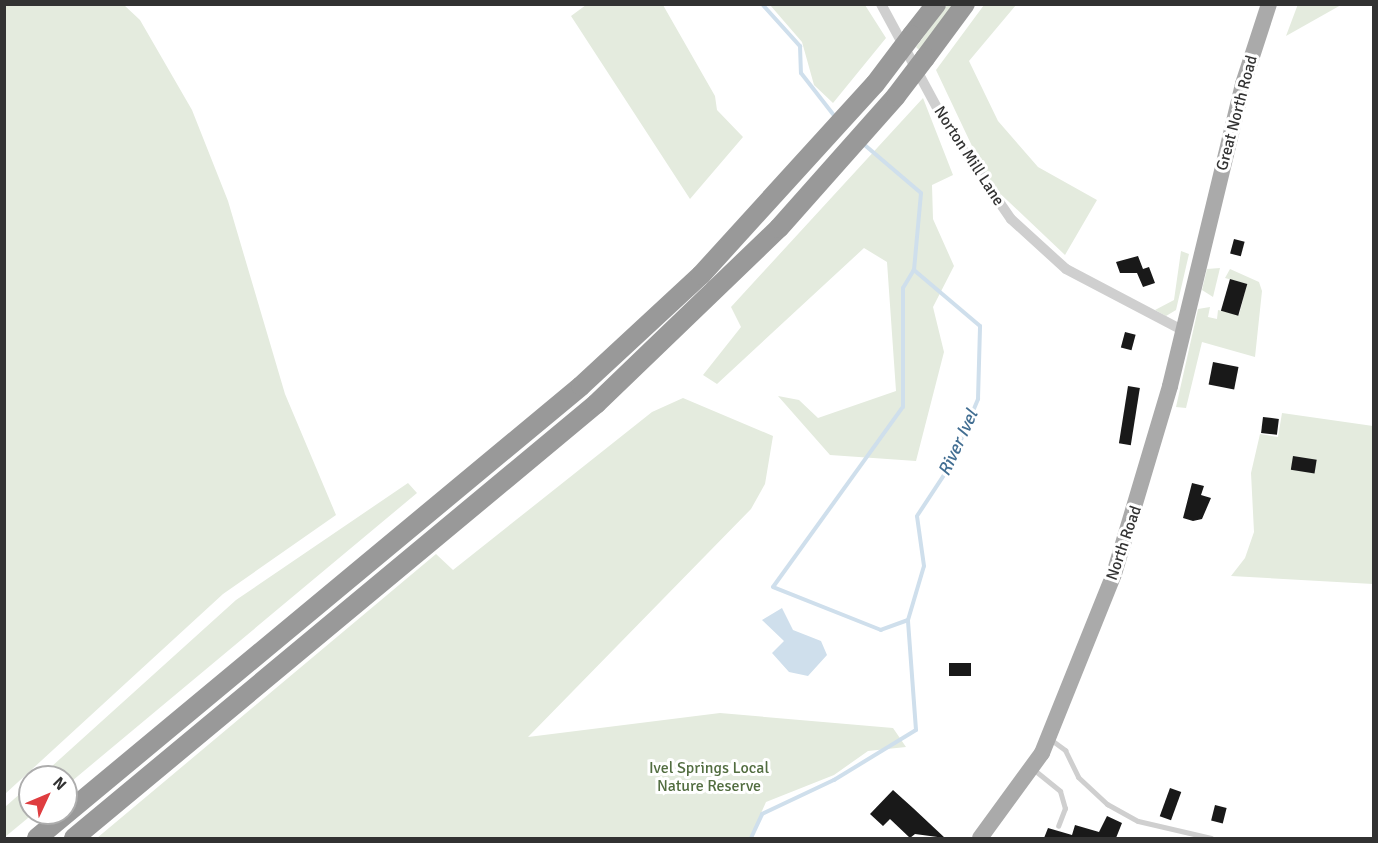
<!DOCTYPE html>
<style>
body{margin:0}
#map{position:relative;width:1378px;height:843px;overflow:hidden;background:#fff;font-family:Signika,sans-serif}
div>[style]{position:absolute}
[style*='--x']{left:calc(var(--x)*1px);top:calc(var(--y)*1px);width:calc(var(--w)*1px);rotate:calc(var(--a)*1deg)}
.green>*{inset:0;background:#e4ebde}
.water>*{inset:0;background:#cfdfec}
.stream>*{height:4px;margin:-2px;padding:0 2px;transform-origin:2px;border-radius:2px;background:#cfdfec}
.building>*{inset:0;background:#191919;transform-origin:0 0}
.lane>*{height:5px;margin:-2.5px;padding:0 2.5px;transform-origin:2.5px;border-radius:2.5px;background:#cfcfcf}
.street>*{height:10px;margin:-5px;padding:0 5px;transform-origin:5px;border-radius:5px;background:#cfcfcf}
.primary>*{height:16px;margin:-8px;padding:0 8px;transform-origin:8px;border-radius:8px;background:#aaa}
.highway>*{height:20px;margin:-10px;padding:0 10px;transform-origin:10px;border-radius:10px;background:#999}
.highway-bridge>*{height:20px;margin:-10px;padding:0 10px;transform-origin:10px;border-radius:10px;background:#999}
span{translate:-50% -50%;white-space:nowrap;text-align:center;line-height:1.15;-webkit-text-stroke:6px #fff;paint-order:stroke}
.street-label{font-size:16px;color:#323232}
.park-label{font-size:16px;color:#526d40}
.water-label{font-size:18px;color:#426e92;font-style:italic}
.frame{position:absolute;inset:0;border:6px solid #323232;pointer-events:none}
.north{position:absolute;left:18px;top:765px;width:60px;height:60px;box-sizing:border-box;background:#fff;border:2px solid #adadad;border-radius:50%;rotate:46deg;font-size:16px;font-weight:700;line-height:24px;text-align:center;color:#323232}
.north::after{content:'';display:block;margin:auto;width:21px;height:27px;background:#df3d40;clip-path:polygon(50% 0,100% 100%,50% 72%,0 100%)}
</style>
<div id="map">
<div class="green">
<i style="clip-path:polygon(5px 4px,124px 5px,140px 20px,192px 110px,228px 201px,285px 394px,336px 515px,223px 594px,5px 794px)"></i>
<i style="clip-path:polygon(1298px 4px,1341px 4px,1341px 5px,1286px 36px)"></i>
<i style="clip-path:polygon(586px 5px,663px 5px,715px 96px,717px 110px,743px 137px,690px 199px,571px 16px)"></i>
<i style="clip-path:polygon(770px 5px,865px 5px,886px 38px,833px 103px,814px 85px,802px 42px)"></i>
<i style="clip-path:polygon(947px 5px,955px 5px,920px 51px,916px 47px)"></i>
<i style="clip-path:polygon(984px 5px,1016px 5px,969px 61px,998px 121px,1038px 167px,1097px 200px,1065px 255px,990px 184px,936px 70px)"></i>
<i style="clip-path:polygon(923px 98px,953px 175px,932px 185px,933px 219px,954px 266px,933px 307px,944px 352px,916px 461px,830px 455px,778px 396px,799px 400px,818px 418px,896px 391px,887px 262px,864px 248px,717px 384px,703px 375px,741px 327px,731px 307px)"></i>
<i style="clip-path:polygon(1181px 251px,1189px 254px,1176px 310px,1166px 316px,1155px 310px,1174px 300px)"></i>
<i style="clip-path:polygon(1220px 268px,1213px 297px,1202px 290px,1207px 269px)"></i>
<i style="clip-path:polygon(1230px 269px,1259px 282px,1262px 291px,1255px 357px,1202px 342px,1186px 408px,1176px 407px,1198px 309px,1210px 307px,1208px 317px,1217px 319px,1218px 310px,1239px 315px,1247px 284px,1225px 278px)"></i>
<i style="clip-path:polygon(683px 398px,773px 436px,765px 484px,751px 509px,528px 737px,720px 713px,893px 728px,906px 747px,868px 751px,834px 775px,766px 802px,750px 838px,97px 838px,436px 554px,453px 570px,652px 412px)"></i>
<i style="clip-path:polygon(1282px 413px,1373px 426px,1373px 584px,1231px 576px,1245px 558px,1254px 532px,1251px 473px,1260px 434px,1278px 437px)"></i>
<i style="clip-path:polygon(408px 483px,417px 493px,66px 786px,66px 777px,40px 777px,236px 600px)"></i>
<i style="clip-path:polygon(30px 785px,34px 813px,5px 837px,5px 807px)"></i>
</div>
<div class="water">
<i style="clip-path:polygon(782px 608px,793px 630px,821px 641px,827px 655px,808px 676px,789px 672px,772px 653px,784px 641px,762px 620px)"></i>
</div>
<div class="stream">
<i style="--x:762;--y:4;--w:57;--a:47.9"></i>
<i style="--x:800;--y:46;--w:27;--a:88"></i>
<i style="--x:801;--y:73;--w:57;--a:52.1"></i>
<i style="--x:908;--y:620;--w:29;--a:160"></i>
<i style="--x:881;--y:630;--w:116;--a:-158.3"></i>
<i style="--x:773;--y:587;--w:222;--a:-54.2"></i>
<i style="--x:903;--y:407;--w:119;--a:-90"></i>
<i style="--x:903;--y:288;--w:21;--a:-59"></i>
<i style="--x:751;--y:838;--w:26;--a:-65"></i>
<i style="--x:762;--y:814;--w:80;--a:-25.3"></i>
<i style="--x:834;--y:780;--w:96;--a:-31.4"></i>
<i style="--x:916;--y:730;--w:110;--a:-94.2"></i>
<i style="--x:908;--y:620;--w:56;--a:-73.5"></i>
<i style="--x:924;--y:566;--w:50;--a:-98"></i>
<i style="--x:917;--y:516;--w:60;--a:-56.6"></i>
<i style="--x:950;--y:466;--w:73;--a:-67.3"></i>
<i style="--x:978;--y:399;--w:73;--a:-88.4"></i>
<i style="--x:980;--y:326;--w:87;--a:-139.7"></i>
<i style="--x:914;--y:270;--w:77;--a:-84.8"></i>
<i style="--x:921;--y:193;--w:79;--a:-139.6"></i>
</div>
<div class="building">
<i style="left:1234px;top:239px;width:11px;height:15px;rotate:15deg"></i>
<i style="clip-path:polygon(1138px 256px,1143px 269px,1149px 267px,1155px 283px,1143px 287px,1137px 273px,1120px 273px,1116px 262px)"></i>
<i style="left:1230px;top:279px;width:18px;height:33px;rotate:16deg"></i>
<i style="left:1125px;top:332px;width:11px;height:16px;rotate:15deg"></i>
<i style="left:1213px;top:362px;width:26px;height:23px;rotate:11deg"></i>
<i style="left:1128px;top:386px;width:12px;height:58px;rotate:9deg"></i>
<i style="left:1263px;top:417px;width:16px;height:16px;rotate:7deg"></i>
<i style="left:1293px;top:456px;width:24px;height:14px;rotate:9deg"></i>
<i style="clip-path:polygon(1192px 483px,1204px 486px,1201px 495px,1211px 498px,1202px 519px,1193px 521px,1183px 518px)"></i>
<i style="left:949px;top:663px;width:22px;height:13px"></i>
<i style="left:1170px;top:788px;width:12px;height:30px;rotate:20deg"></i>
<i style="clip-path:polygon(893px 790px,913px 808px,945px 838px,915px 834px,910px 838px,890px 819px,883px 826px,870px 814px)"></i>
<i style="left:1215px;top:805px;width:12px;height:16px;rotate:14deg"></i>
<i style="clip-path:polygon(1107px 816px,1122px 823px,1116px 838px,1044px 838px,1048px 828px,1072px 835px,1075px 825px,1099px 832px)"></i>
</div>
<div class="lane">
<i style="--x:1050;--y:739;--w:19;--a:36"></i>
<i style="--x:1065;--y:750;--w:30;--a:64"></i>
<i style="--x:1078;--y:777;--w:40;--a:43"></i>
<i style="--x:1107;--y:804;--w:35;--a:29"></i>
<i style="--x:1138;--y:821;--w:75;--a:13.1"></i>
<i style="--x:1033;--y:769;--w:35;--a:39"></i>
<i style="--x:1060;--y:791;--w:18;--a:74"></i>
<i style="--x:1065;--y:808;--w:19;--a:111"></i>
</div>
<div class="street">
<i style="--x:881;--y:4;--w:139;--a:61.6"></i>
<i style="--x:947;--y:126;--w:113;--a:55.5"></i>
<i style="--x:1011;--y:219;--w:74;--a:42.3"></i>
<i style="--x:1066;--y:269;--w:133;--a:27.7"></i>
</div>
<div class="primary">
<i style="--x:980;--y:838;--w:105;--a:-53.9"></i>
<i style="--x:1042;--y:753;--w:193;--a:-68.1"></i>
<i style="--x:1114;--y:574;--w:196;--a:-73.4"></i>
<i style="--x:1170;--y:386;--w:311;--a:-76.4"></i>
<i style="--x:1243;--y:84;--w:84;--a:-72"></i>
</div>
<div class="highway">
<i style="--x:912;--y:35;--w:39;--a:-52"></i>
<i style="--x:925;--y:58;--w:67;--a:-53.5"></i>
<i style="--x:37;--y:838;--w:707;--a:-39.72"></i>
<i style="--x:581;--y:386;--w:163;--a:-42.8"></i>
<i style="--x:701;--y:275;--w:258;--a:-47.7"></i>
<i style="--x:74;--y:838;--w:679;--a:-39.74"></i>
<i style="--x:596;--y:404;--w:254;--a:-43.9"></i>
<i style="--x:779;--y:228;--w:176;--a:-48.4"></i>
</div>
<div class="highway-bridge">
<i style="--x:875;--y:84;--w:61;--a:-52.9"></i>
<i style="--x:896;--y:96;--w:48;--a:-52.7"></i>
</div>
<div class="street-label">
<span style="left:1237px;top:113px;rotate:-75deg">Great North Road</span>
<span style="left:969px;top:156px;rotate:57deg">Norton Mill Lane</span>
<span style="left:1124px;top:543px;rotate:-71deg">North Road</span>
</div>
<div class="park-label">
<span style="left:709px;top:777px">Ivel Springs Local<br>Nature Reserve</span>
</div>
<div class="water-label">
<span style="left:958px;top:443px;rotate:-65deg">River Ivel</span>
</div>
<div class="frame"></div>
<div class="north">N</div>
</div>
